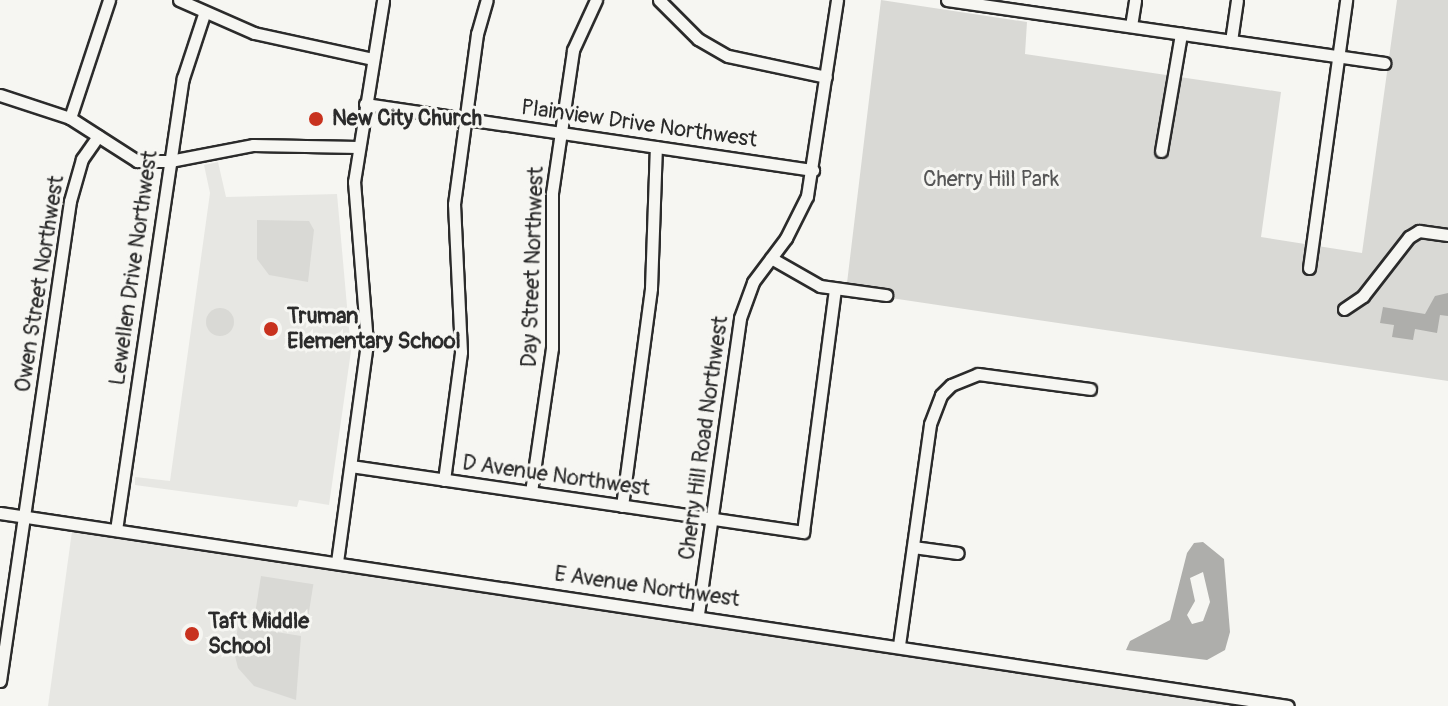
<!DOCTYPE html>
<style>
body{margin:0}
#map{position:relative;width:1448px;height:706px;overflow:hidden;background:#f6f6f2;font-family:Pangolin,sans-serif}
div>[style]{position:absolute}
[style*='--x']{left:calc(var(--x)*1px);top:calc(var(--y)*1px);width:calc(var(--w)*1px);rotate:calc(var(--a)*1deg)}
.built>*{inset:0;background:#e7e7e3}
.green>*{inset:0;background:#d9d9d5;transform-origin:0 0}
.round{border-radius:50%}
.water>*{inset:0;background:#aeaeab}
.roads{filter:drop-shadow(2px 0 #2b2b2b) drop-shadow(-2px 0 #2b2b2b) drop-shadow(0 2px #2b2b2b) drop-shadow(0 -2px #2b2b2b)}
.minor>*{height:11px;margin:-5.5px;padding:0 5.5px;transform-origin:5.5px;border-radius:5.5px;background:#f6f6f2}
.dots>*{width:22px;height:22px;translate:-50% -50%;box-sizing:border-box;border:4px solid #f6f6f2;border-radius:50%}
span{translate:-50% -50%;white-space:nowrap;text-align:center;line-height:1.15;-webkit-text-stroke:6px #f6f6f2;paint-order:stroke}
.poi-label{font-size:22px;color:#2b2b2b;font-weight:700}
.left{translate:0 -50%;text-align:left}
.street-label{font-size:22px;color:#2b2b2b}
.park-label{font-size:22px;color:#565656}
</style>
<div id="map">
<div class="built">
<i style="clip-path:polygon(218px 162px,226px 197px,337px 194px,351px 351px,329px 505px,299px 500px,297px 507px,135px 485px,135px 477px,170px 481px,210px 193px,204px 165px)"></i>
<i style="clip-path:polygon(73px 524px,1288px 706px,48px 706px)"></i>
</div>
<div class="green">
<i style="clip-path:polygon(881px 0,1027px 22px,1025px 54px,1281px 92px,1261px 237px,1362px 253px,1397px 0,1448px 0,1448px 381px,891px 298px,890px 291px,847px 283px)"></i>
<i style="clip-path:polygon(257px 220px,309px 221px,314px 230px,308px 282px,269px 275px,257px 259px)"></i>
<i class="round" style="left:206px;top:308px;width:28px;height:28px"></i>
<i style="left:261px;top:576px;width:53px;height:41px;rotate:9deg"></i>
<i style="clip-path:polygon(238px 626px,301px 636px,296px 700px,254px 686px,238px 668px,234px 652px)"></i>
</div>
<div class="water">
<i style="clip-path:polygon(1448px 293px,1448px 316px,1440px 315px,1437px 333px,1415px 329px,1413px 340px,1392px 337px,1394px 325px,1380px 323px,1383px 307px,1425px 314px,1435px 296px)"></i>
<i style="clip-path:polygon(evenodd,1203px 542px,1224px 559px,1230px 632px,1225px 650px,1207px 660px,1126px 650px,1130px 641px,1170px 620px,1187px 553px,1194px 543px,1203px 542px,1203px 572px,1210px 602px,1203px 621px,1192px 624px,1187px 615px,1195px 601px,1190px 578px,1203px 572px)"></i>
</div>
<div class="roads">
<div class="minor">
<i style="--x:179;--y:0;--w:82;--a:23.7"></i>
<i style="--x:254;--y:33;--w:121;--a:12.4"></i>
<i style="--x:659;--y:0;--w:55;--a:45"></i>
<i style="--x:698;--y:39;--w:34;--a:30"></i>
<i style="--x:728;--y:56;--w:100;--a:12.1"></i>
<i style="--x:947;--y:0;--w:442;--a:8.2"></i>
<i style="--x:1131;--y:26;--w:26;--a:-81"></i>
<i style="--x:1231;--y:41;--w:41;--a:-81.7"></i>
<i style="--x:0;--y:95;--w:74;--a:18.2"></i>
<i style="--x:70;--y:118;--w:80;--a:32.7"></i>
<i style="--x:137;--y:161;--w:33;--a:0"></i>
<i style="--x:170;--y:161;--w:85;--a:-10.9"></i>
<i style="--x:253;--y:145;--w:105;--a:1.1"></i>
<i style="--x:365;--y:104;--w:453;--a:8.4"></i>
<i style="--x:70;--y:118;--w:124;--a:-71.7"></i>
<i style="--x:1161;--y:151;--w:119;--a:-80.3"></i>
<i style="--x:771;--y:258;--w:56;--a:29.7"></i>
<i style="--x:820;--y:286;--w:67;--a:7.8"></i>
<i style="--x:1309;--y:268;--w:271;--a:-82.1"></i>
<i style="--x:1344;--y:309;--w:23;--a:-34"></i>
<i style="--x:1363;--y:296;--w:75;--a:-52.1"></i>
<i style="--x:1409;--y:237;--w:12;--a:-31"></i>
<i style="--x:1419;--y:231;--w:29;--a:8"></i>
<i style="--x:351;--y:466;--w:457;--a:8.3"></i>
<i style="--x:803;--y:532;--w:244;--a:-82.5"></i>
<i style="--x:444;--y:480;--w:129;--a:-82.4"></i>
<i style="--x:461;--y:352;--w:148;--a:-92.7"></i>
<i style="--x:454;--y:204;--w:172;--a:-82.3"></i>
<i style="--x:477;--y:34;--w:35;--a:-74"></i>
<i style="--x:531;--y:492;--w:146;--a:-81.7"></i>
<i style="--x:552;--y:348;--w:155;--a:-90"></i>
<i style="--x:552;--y:193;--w:145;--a:-81.6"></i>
<i style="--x:573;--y:50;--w:55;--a:-65.3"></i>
<i style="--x:622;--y:506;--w:220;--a:-82.4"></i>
<i style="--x:651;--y:288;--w:141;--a:-88"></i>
<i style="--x:0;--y:513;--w:1302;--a:8.52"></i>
<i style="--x:116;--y:530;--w:457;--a:-81.6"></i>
<i style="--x:183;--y:78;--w:67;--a:-71.8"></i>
<i style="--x:913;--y:547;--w:45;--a:7.6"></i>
<i style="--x:337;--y:562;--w:221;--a:-82.2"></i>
<i style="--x:367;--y:343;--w:162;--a:-94.6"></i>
<i style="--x:354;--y:182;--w:184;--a:-80.9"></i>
<i style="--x:698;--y:614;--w:299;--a:-81.9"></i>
<i style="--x:740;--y:318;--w:38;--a:-70"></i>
<i style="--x:753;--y:282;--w:55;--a:-53.1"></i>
<i style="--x:786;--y:238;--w:47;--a:-63.4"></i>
<i style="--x:807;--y:196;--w:198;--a:-81.3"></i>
<i style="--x:899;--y:645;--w:223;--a:-82"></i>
<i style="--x:930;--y:424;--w:31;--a:-69"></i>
<i style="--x:941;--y:395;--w:14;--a:-45"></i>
<i style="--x:951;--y:385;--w:29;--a:-22"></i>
<i style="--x:978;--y:374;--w:113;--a:7.6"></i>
<i style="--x:0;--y:681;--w:485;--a:-81.7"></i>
<i style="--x:70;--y:201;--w:44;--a:-74.1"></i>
<i style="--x:82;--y:159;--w:28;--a:-55"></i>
</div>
</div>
<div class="dots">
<i style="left:316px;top:119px;background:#c8321e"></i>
<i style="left:271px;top:329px;background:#c8321e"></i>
<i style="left:192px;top:634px;background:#c8321e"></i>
</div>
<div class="poi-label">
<span class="left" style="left:332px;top:119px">New City Church</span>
<span class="left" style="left:287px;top:329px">Truman<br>Elementary School</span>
<span class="left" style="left:208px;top:634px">Taft Middle<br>School</span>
</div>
<div class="street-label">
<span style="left:639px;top:124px;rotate:8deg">Plainview Drive Northwest</span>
<span style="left:533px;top:267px;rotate:-88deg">Day Street Northwest</span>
<span style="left:134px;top:268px;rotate:-82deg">Lewellen Drive Northwest</span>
<span style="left:40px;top:284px;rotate:-81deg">Owen Street Northwest</span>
<span style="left:704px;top:438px;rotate:-82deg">Cherry Hill Road Northwest</span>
<span style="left:556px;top:476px;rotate:8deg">D Avenue Northwest</span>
<span style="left:647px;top:587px;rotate:8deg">E Avenue Northwest</span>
</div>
<div class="park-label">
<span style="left:991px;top:180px">Cherry Hill Park</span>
</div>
</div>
